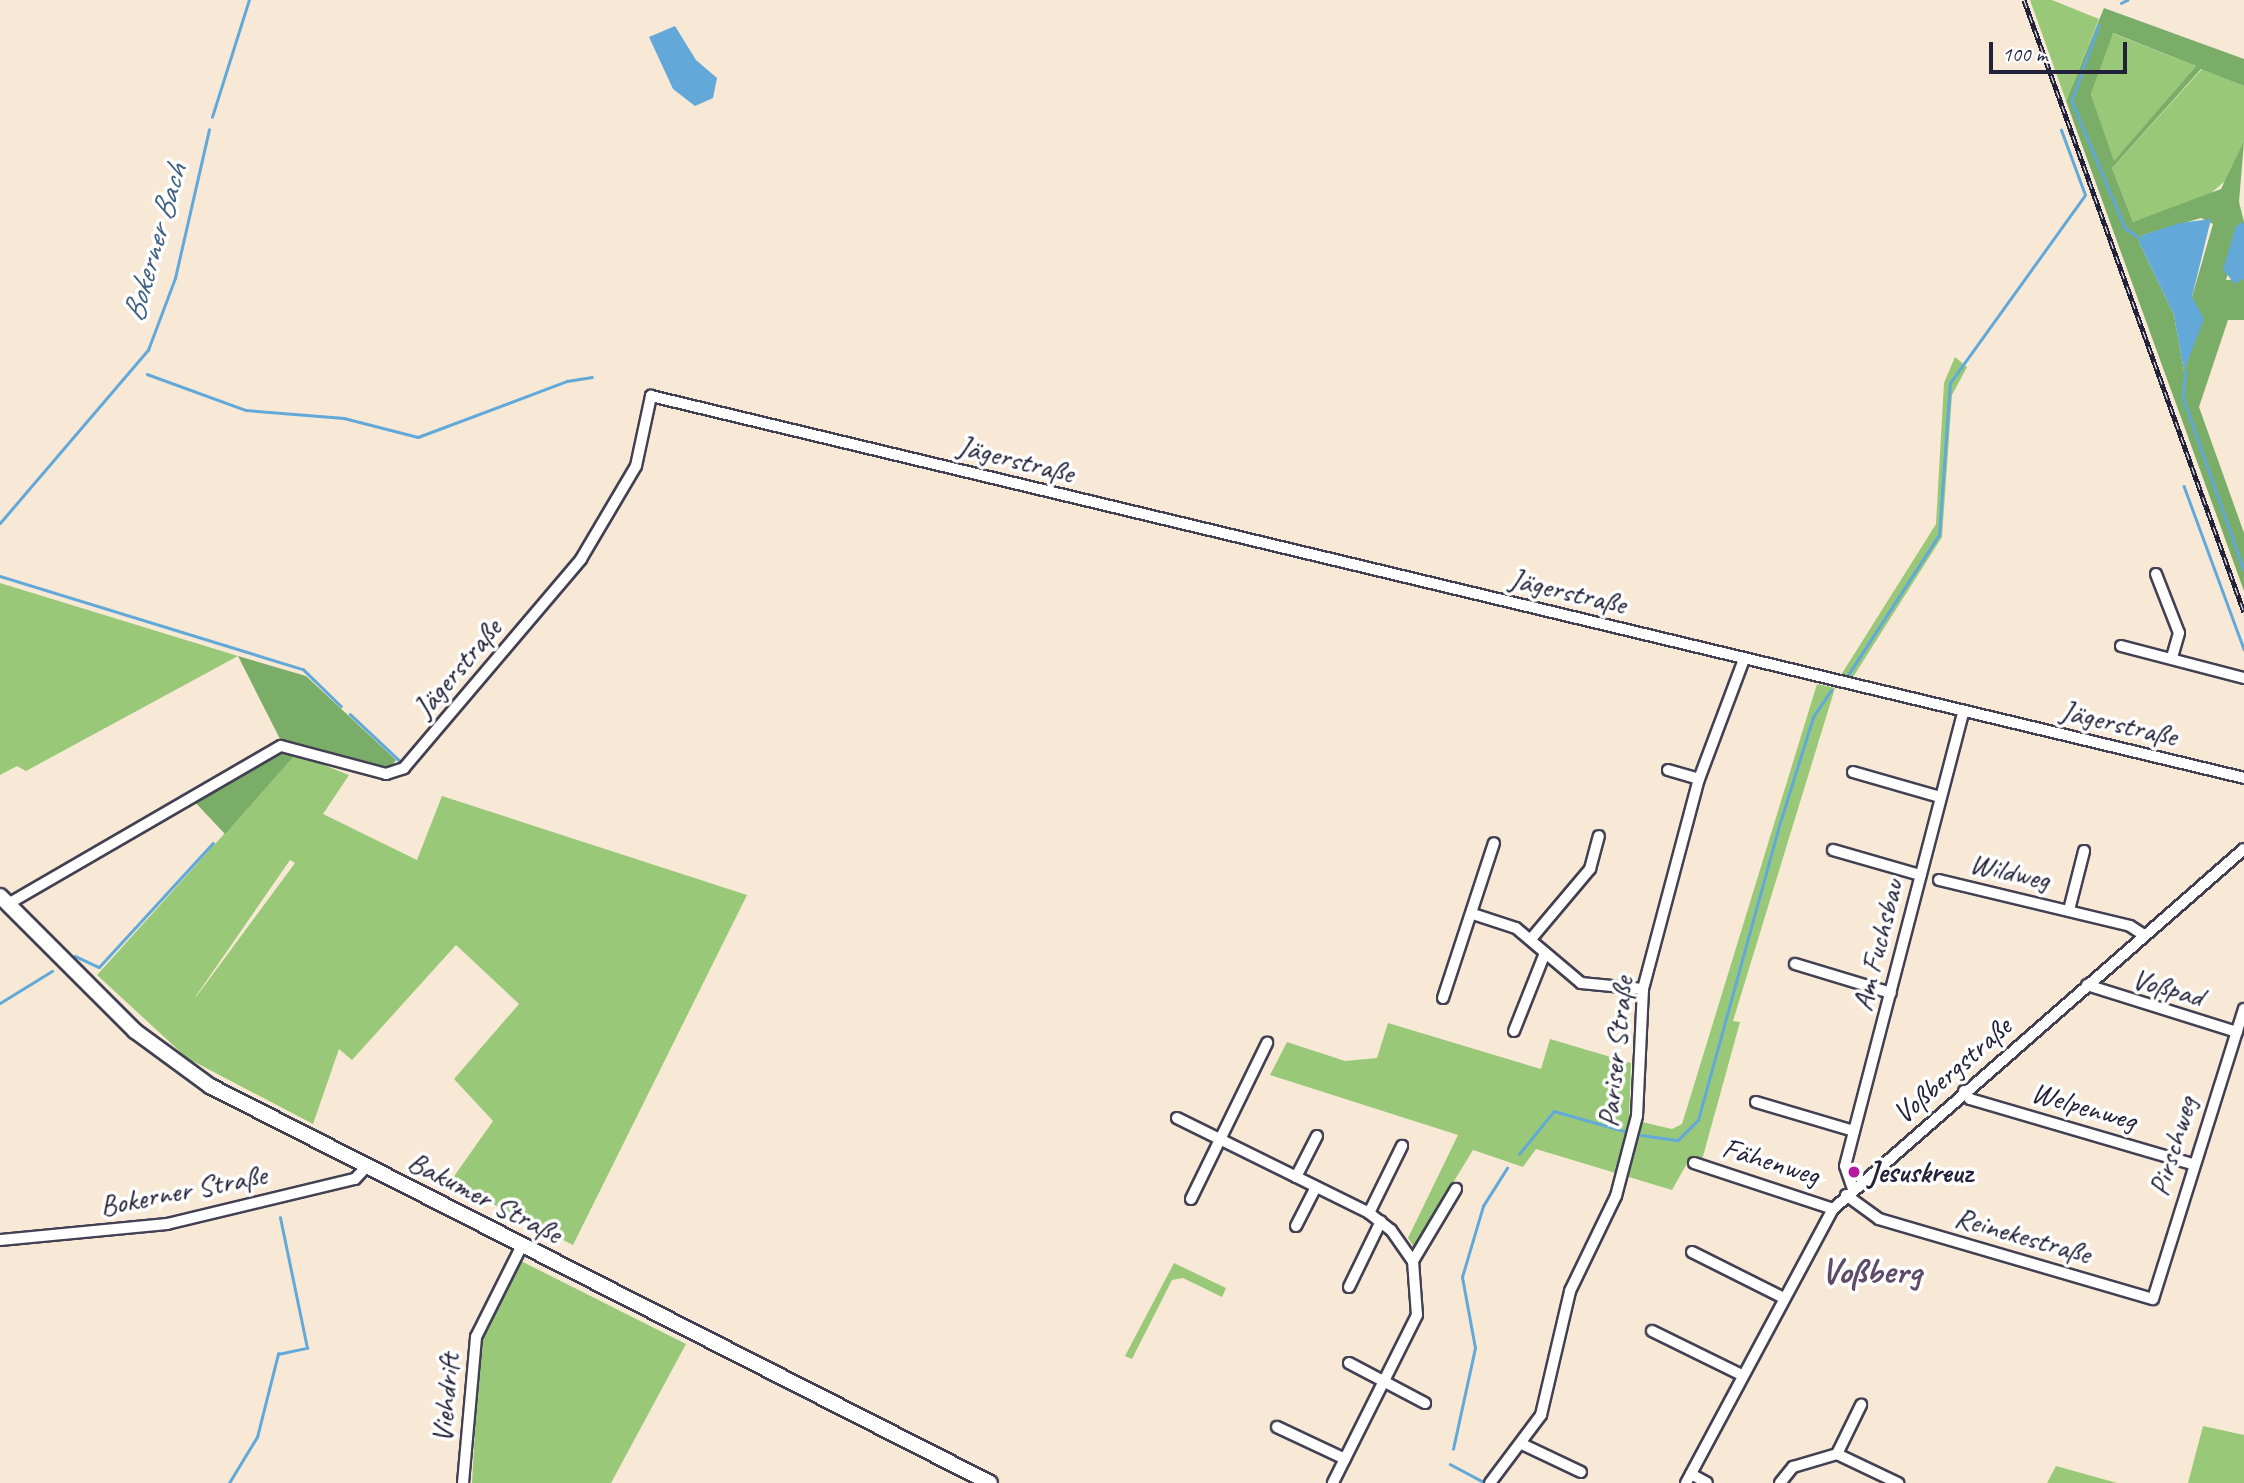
<!DOCTYPE html>
<meta charset="utf-8">
<style>
body{margin:0}
#map{position:relative;width:2244px;height:1483px;overflow:hidden;background:#f7e9d6;font-family:Caveat,sans-serif}
div>[style]{position:absolute}
[style*='--x']{left:calc(var(--x)*1px);top:calc(var(--y)*1px);width:calc(var(--w)*1px);rotate:calc(var(--a)*1deg)}
.green>*{inset:0;background:#99c978}
.forest>*{inset:0;background:#7aad68}
.water>*{inset:0;background:#62a9d9}
.stream>*{height:2.5px;margin:-1.25px;padding:0 1.25px;transform-origin:1.25px;border-radius:1.25px;background:#62a9d9}
.roads{filter:drop-shadow(2px 0 #424052) drop-shadow(-2px 0 #424052) drop-shadow(0 2px #424052) drop-shadow(0 -2px #424052)}
.minor>*{height:10px;margin:-5px;padding:0 5px;transform-origin:5px;border-radius:5px;background:#fff}
.secondary>*{height:14px;margin:-7px;padding:0 7px;transform-origin:7px;border-radius:7px;background:#fff}
.rail>*{height:5px;margin-top:-2.5px;transform-origin:0;background:repeating-linear-gradient(90deg,#fff 0 8px,#22223b 0 16px);box-sizing:border-box;border-block:2px solid #22223b}
.dots>*{width:19px;height:19px;translate:-50% -50%;box-sizing:border-box;border:4px solid #fff;border-radius:50%}
span{translate:-50% -50%;white-space:nowrap;text-align:center;line-height:1.15;-webkit-text-stroke:7px #fff;paint-order:stroke}
.street-label{font-size:30px;color:#22223b}
.poi-label{font-size:30px;color:#22223b;font-weight:700}
.left{translate:0 -50%;text-align:left}
.water-label{font-size:32px;color:#3f5f82;font-style:italic}
.district-label{font-size:37px;color:#5e4b69;font-weight:700}
.scale{position:absolute;left:1989px;top:42px;width:138px;height:32px;box-sizing:border-box;border:4px solid #22223b;border-top:0;padding-left:9px;font-size:21px;line-height:24px;white-space:nowrap;color:#22223b;-webkit-text-stroke:5px #fff;paint-order:stroke}
</style>
<div id="map">
<div class="green">
<i style="clip-path:polygon(2030px 0,2052px 0,2099px 19px,2066px 101px)"></i>
<i style="clip-path:polygon(2112px 33px,2196px 66px,2114px 162px,2091px 94px)"></i>
<i style="clip-path:polygon(2202px 69px,2244px 86px,2244px 141px,2231px 176px,2203px 200px,2133px 222px,2112px 168px)"></i>
<i style="clip-path:polygon(1955px 357px,1967px 367px,1952px 395px,1942px 537px,1853px 677px,1841px 675px,1936px 524px,1944px 383px)"></i>
<i style="clip-path:polygon(0 583px,238px 656px,26px 771px,17px 766px,0 775px)"></i>
<i style="clip-path:polygon(1817px 684px,1835px 688px,1733px 1021px,1740px 1022px,1702px 1160px,1690px 1158px,1672px 1190px,1536px 1149px,1523px 1167px,1473px 1150px,1414px 1247px,1408px 1238px,1458px 1135px,1270px 1075px,1287px 1042px,1345px 1061px,1377px 1058px,1388px 1023px,1541px 1069px,1550px 1039px,1631px 1063px,1629px 1119px,1672px 1129px,1682px 1124px)"></i>
<i style="clip-path:polygon(evenodd,296px 754px,349px 775px,323px 814px,417px 860px,442px 796px,747px 895px,573px 1245px,450px 1182px,493px 1121px,454px 1079px,519px 1004px,456px 945px,352px 1060px,339px 1049px,313px 1124px,187px 1058px,97px 975px,296px 754px,290px 860px,295px 863px,196px 997px,196px 996px,290px 860px)"></i>
<i style="clip-path:polygon(521px 1261px,686px 1344px,611px 1483px,472px 1483px,480px 1342px)"></i>
<i style="clip-path:polygon(1174px 1263px,1226px 1288px,1222px 1297px,1183px 1278px,1172px 1280px,1132px 1359px,1125px 1356px)"></i>
<i style="clip-path:polygon(2203px 1426px,2244px 1435px,2244px 1483px,2188px 1483px)"></i>
<i style="clip-path:polygon(2056px 1466px,2117px 1483px,2047px 1483px)"></i>
</div>
<div class="forest">
<i style="clip-path:polygon(evenodd,2104px 8px,2244px 59px,2244px 86px,2201px 69px,2112px 168px,2133px 222px,2221px 189px,2244px 141px,2239px 202px,2244px 222px,2226px 280px,2244px 279px,2244px 320px,2228px 320px,2199px 407px,2244px 533px,2244px 591px,2066px 101px,2104px 8px,2113px 33px,2196px 66px,2114px 161px,2091px 94px,2113px 33px,2104px 8px,2201px 218px,2213px 224px,2192px 297px,2198px 331px,2184px 371px,2174px 315px,2139px 242px,2143px 235px,2201px 218px)"></i>
<i style="clip-path:polygon(238px 656px,306px 676px,396px 760px,390px 768px,281px 741px)"></i>
<i style="clip-path:polygon(270px 754px,296px 754px,225px 834px,192px 799px)"></i>
</div>
<div class="water">
<i style="clip-path:polygon(675px 26px,696px 60px,717px 78px,713px 98px,695px 106px,673px 89px,649px 37px)"></i>
<i style="clip-path:polygon(2211px 219px,2192px 297px,2204px 319px,2184px 371px,2174px 315px,2139px 242px,2143px 235px,2180px 223px)"></i>
<i style="clip-path:polygon(2244px 222px,2244px 279px,2235px 284px,2223px 270px,2236px 226px)"></i>
</div>
<div class="stream">
<i style="--x:2121;--y:3;--w:7;--a:-27"></i>
<i style="--x:2099;--y:25;--w:81;--a:109.6"></i>
<i style="--x:2072;--y:101;--w:138;--a:67.3"></i>
<i style="--x:2125;--y:228;--w:18;--a:34"></i>
<i style="--x:212;--y:117;--w:123;--a:-72.5"></i>
<i style="--x:2186;--y:371;--w:26;--a:97"></i>
<i style="--x:2183;--y:397;--w:183;--a:70.6"></i>
<i style="--x:147;--y:374;--w:105;--a:20"></i>
<i style="--x:246;--y:410;--w:98;--a:4.7"></i>
<i style="--x:344;--y:418;--w:76;--a:14.4"></i>
<i style="--x:418;--y:437;--w:159;--a:-20.6"></i>
<i style="--x:567;--y:381;--w:25;--a:-9"></i>
<i style="--x:2184;--y:486;--w:174;--a:69.8"></i>
<i style="--x:0;--y:523;--w:228;--a:-49.5"></i>
<i style="--x:148;--y:350;--w:77;--a:-69.4"></i>
<i style="--x:175;--y:278;--w:152;--a:-77.1"></i>
<i style="--x:0;--y:576;--w:317;--a:17.1"></i>
<i style="--x:303;--y:669;--w:53;--a:44.2"></i>
<i style="--x:1848;--y:675;--w:167;--a:-57"></i>
<i style="--x:1939;--y:535;--w:152;--a:-85.9"></i>
<i style="--x:1950;--y:383;--w:231;--a:-54.3"></i>
<i style="--x:2085;--y:195;--w:69;--a:-110.3"></i>
<i style="--x:350;--y:714;--w:67;--a:43.2"></i>
<i style="--x:75;--y:956;--w:26;--a:25"></i>
<i style="--x:99;--y:967;--w:168;--a:-47.4"></i>
<i style="--x:0;--y:1003;--w:61;--a:-31.6"></i>
<i style="--x:1641;--y:1135;--w:37;--a:8"></i>
<i style="--x:1678;--y:1140;--w:28;--a:-45"></i>
<i style="--x:1698;--y:1120;--w:302;--a:-74.6"></i>
<i style="--x:1778;--y:829;--w:117;--a:-72.6"></i>
<i style="--x:1813;--y:717;--w:32;--a:-56"></i>
<i style="--x:1519;--y:1154;--w:55;--a:-50.9"></i>
<i style="--x:1554;--y:1111;--w:73;--a:15.9"></i>
<i style="--x:1453;--y:1449;--w:103;--a:-77.7"></i>
<i style="--x:1475;--y:1348;--w:72;--a:-100.4"></i>
<i style="--x:1462;--y:1277;--w:74;--a:-73.5"></i>
<i style="--x:1483;--y:1206;--w:45;--a:-57.7"></i>
<i style="--x:1450;--y:1464;--w:36;--a:28"></i>
<i style="--x:229;--y:1483;--w:54;--a:-58.7"></i>
<i style="--x:257;--y:1437;--w:86;--a:-75.8"></i>
<i style="--x:278;--y:1354;--w:30;--a:-12"></i>
<i style="--x:307;--y:1348;--w:133;--a:-101.7"></i>
</div>
<div class="roads">
<div class="minor">
<i style="--x:2156;--y:574;--w:63;--a:68.7"></i>
<i style="--x:2179;--y:633;--w:26;--a:106"></i>
<i style="--x:2121;--y:646;--w:127;--a:14.6"></i>
<i style="--x:1668;--y:770;--w:32;--a:16"></i>
<i style="--x:1853;--y:772;--w:91;--a:16"></i>
<i style="--x:1833;--y:850;--w:91;--a:16"></i>
<i style="--x:1939;--y:880;--w:196;--a:13.5"></i>
<i style="--x:2130;--y:926;--w:17;--a:33"></i>
<i style="--x:8;--y:904;--w:315;--a:-30.1"></i>
<i style="--x:281;--y:746;--w:109;--a:14.9"></i>
<i style="--x:386;--y:774;--w:19;--a:-18"></i>
<i style="--x:404;--y:768;--w:274;--a:-49.7"></i>
<i style="--x:581;--y:559;--w:108;--a:-59.4"></i>
<i style="--x:636;--y:466;--w:72;--a:-77.9"></i>
<i style="--x:651;--y:396;--w:1638;--a:13.48"></i>
<i style="--x:2069;--y:910;--w:61;--a:-75.7"></i>
<i style="--x:1473;--y:914;--w:45;--a:18"></i>
<i style="--x:1516;--y:928;--w:85;--a:40.2"></i>
<i style="--x:1581;--y:983;--w:62;--a:5.5"></i>
<i style="--x:1531;--y:939;--w:92;--a:-49.9"></i>
<i style="--x:1590;--y:869;--w:34;--a:-75"></i>
<i style="--x:1795;--y:964;--w:100;--a:16.8"></i>
<i style="--x:2087;--y:985;--w:157;--a:17.4"></i>
<i style="--x:1443;--y:998;--w:163;--a:-71.8"></i>
<i style="--x:1514;--y:1031;--w:84;--a:-68.3"></i>
<i style="--x:1964;--y:1091;--w:10;--a:53"></i>
<i style="--x:1970;--y:1099;--w:231;--a:16.3"></i>
<i style="--x:1756;--y:1102;--w:102;--a:16.5"></i>
<i style="--x:1177;--y:1118;--w:214;--a:26.3"></i>
<i style="--x:1369;--y:1213;--w:28;--a:38"></i>
<i style="--x:1391;--y:1230;--w:38;--a:55"></i>
<i style="--x:1413;--y:1261;--w:54;--a:85.8"></i>
<i style="--x:1417;--y:1315;--w:188;--a:116.6"></i>
<i style="--x:1694;--y:1163;--w:146;--a:18.3"></i>
<i style="--x:1296;--y:1177;--w:46;--a:-62.9"></i>
<i style="--x:1853;--y:1189;--w:24;--a:-109"></i>
<i style="--x:1845;--y:1166;--w:469;--a:-75.4"></i>
<i style="--x:1846;--y:1195;--w:41;--a:36"></i>
<i style="--x:1879;--y:1219;--w:285;--a:16.3"></i>
<i style="--x:2153;--y:1299;--w:304;--a:-72.6"></i>
<i style="--x:1191;--y:1199;--w:174;--a:-64"></i>
<i style="--x:1369;--y:1213;--w:75;--a:-63.8"></i>
<i style="--x:1296;--y:1226;--w:44;--a:-62.9"></i>
<i style="--x:0;--y:1240;--w:168;--a:-5.5"></i>
<i style="--x:167;--y:1224;--w:193;--a:-13.5"></i>
<i style="--x:355;--y:1179;--w:18;--a:-47"></i>
<i style="--x:1692;--y:1252;--w:101;--a:26.6"></i>
<i style="--x:1413;--y:1261;--w:84;--a:-59.2"></i>
<i style="--x:1349;--y:1287;--w:73;--a:-64.1"></i>
<i style="--x:1652;--y:1331;--w:100;--a:26.1"></i>
<i style="--x:1349;--y:1363;--w:86;--a:27.8"></i>
<i style="--x:1277;--y:1427;--w:75;--a:25.2"></i>
<i style="--x:1524;--y:1445;--w:63;--a:25.3"></i>
<i style="--x:1837;--y:1454;--w:55;--a:-63.9"></i>
<i style="--x:1691;--y:1474;--w:18;--a:29"></i>
<i style="--x:463;--y:1483;--w:147;--a:-84.9"></i>
<i style="--x:476;--y:1337;--w:103;--a:-63.4"></i>
<i style="--x:1490;--y:1483;--w:85;--a:-53.1"></i>
<i style="--x:1541;--y:1415;--w:127;--a:-76.8"></i>
<i style="--x:1570;--y:1291;--w:106;--a:-64.2"></i>
<i style="--x:1616;--y:1196;--w:83;--a:-75.3"></i>
<i style="--x:1637;--y:1116;--w:127;--a:-87.3"></i>
<i style="--x:1643;--y:989;--w:217;--a:-75.1"></i>
<i style="--x:1699;--y:779;--w:128;--a:-69.4"></i>
<i style="--x:1686;--y:1483;--w:311;--a:-61.8"></i>
<i style="--x:1833;--y:1209;--w:546;--a:-41.22"></i>
<i style="--x:1780;--y:1483;--w:21;--a:-51"></i>
<i style="--x:1793;--y:1467;--w:46;--a:-16.5"></i>
<i style="--x:1837;--y:1454;--w:68;--a:25.4"></i>
</div>
<div class="secondary">
<i style="--x:0;--y:896;--w:191;--a:45"></i>
<i style="--x:135;--y:1031;--w:93;--a:36.3"></i>
<i style="--x:210;--y:1086;--w:875;--a:26.97"></i>
</div>
</div>
<div class="rail">
<i style="--x:2024;--y:0;--w:650;--a:70.23"></i>
</div>
<div class="dots">
<i style="left:1854px;top:1172px;background:#b5179e"></i>
</div>
<div class="street-label">
<span style="left:1016px;top:459px;rotate:14deg">Jägerstraße</span>
<span style="left:1568px;top:591px;rotate:13deg">Jägerstraße</span>
<span style="left:457px;top:668px;rotate:-50deg">Jägerstraße</span>
<span style="left:2119px;top:723px;rotate:13deg">Jägerstraße</span>
<span style="left:2010px;top:871px;rotate:13deg">Wildweg</span>
<span style="left:1877px;top:945px;rotate:-76deg">Am Fuchsbau</span>
<span style="left:2168px;top:987px;rotate:16deg">Voßpad</span>
<span style="left:1615px;top:1052px;rotate:-84deg">Pariser Straße</span>
<span style="left:1952px;top:1070px;rotate:-41deg">Voßbergstraße</span>
<span style="left:2084px;top:1106px;rotate:16deg">Welpenweg</span>
<span style="left:2172px;top:1146px;rotate:-73deg">Pirschweg</span>
<span style="left:1771px;top:1161px;rotate:17deg">Fähenweg</span>
<span style="left:183px;top:1190px;rotate:-11deg">Bokerner Straße</span>
<span style="left:485px;top:1197px;rotate:27deg">Bakumer Straße</span>
<span style="left:2023px;top:1235px;rotate:16deg">Reinekestraße</span>
<span style="left:445px;top:1398px;rotate:-85deg">Viehdrift</span>
</div>
<div class="poi-label">
<span class="left" style="left:1868px;top:1172px">Jesuskreuz</span>
</div>
<div class="water-label">
<span style="left:155px;top:243px;rotate:-74deg">Bokerner Bach</span>
</div>
<div class="district-label">
<span style="left:1871px;top:1271px">Voßberg</span>
</div>
<div class="scale">100 m</div>
</div>
